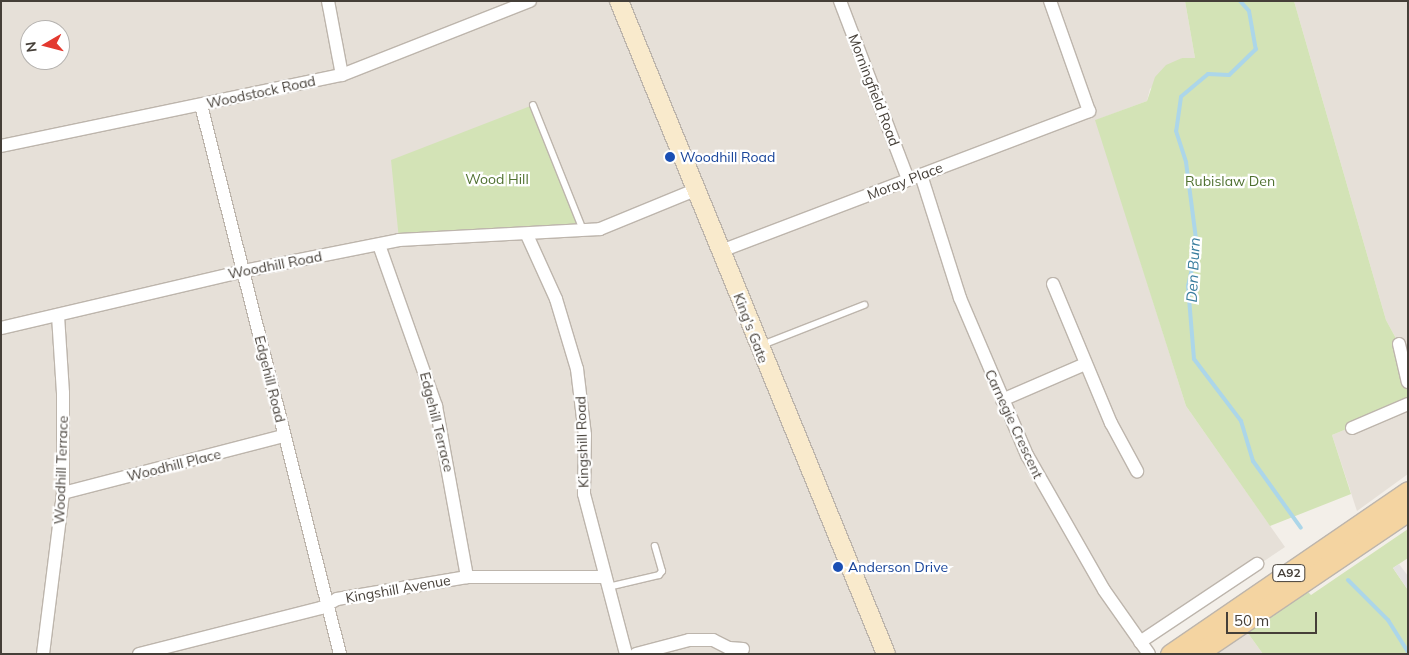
<!DOCTYPE html>
<style>
body{margin:0}
#map{position:relative;width:1409px;height:655px;overflow:hidden;background:#f3efe9;font-family:Mulish,sans-serif}
div>[style]{position:absolute}
[style*='--x']{left:calc(var(--x)*1px);top:calc(var(--y)*1px);width:calc(var(--w)*1px);rotate:calc(var(--a)*1deg)}
.residential>*{inset:0;background:#e6e0d8}
.green>*{inset:0;background:#d3e3b6}
.parking>*{inset:0;background:#e4e2e0}
.stream>*{height:4px;margin:-2px;padding:0 2px;transform-origin:2px;border-radius:2px;background:#acd6e9}
.roads{filter:drop-shadow(1px 0 #bdb5ac) drop-shadow(-1px 0 #bdb5ac) drop-shadow(0 1px #bdb5ac) drop-shadow(0 -1px #bdb5ac)}
.lane>*{height:6px;margin:-3px;padding:0 3px;transform-origin:3px;border-radius:3px;background:#fff}
.street>*{height:12px;margin:-6px;padding:0 6px;transform-origin:6px;border-radius:6px;background:#fff}
.secondary>*{height:18px;margin:-9px;padding:0 9px;transform-origin:9px;border-radius:9px;background:#f9eacc}
.primary>*{height:19px;margin:-9.5px;padding:0 9.5px;transform-origin:9.5px;border-radius:9.5px;background:#f4d4a1}
.dots>*{width:14px;height:14px;translate:-50% -50%;box-sizing:border-box;border:2px solid #fff;border-radius:50%}
span{translate:-50% -50%;white-space:nowrap;text-align:center;line-height:1.15;-webkit-text-stroke:4.5px #fff;paint-order:stroke}
.shield-label span{padding:1px 4px;background:#fff;border:1px solid;border-radius:4px;-webkit-text-stroke-width:0}
.shield-label{font-size:12px;color:#453f38;font-weight:700}
.street-label{font-size:14px;color:#453f38}
.transit-label{font-size:14px;color:#164399}
.left{translate:0 -50%;text-align:left}
.park-label{font-size:14px;color:#507131}
.water-label{font-size:15px;color:#3a7e9f;font-style:italic}
.frame{position:absolute;inset:0;border:2px solid #453f38;pointer-events:none}
.north{position:absolute;left:20px;top:20px;width:50px;height:50px;box-sizing:border-box;background:#fff;border:1px solid #b5b2af;border-radius:50%;rotate:262deg;font-size:14px;font-weight:700;line-height:20px;text-align:center;color:#453f38}
.north::after{content:'';display:block;margin:auto;width:18px;height:22px;background:#e3392f;clip-path:polygon(50% 0,100% 100%,50% 72%,0 100%)}
.scale{position:absolute;left:1226px;top:612px;width:91px;height:22px;box-sizing:border-box;border:2px solid #453f38;border-top:0;padding-left:6px;font-size:15px;line-height:18px;white-space:nowrap;color:#453f38;-webkit-text-stroke:4px #fff;paint-order:stroke}
</style>
<div id="map">
<div class="residential">
<i style="clip-path:polygon(evenodd,1px 1px,1185px 1px,1195px 58px,1182px 58px,1150px 89px,1147px 101px,1096px 120px,1186px 406px,1285px 547px,1141px 644px,1149px 654px,1px 654px,1px 1px,30px 30px,60px 30px,60px 60px,30px 60px,30px 30px)"></i>
<i style="clip-path:polygon(1294px 1px,1408px 1px,1408px 382px,1399px 344px,1386px 320px)"></i>
<i style="clip-path:polygon(1408px 404px,1408px 474px,1357px 511px,1332px 435px)"></i>
<i style="clip-path:polygon(1245px 629px,1263px 654px,1202px 654px)"></i>
</div>
<div class="green">
<i style="clip-path:polygon(1185px 1px,1294px 1px,1386px 320px,1399px 344px,1408px 382px,1408px 404px,1332px 435px,1351px 494px,1270px 526px,1186px 406px,1095px 120px,1147px 101px,1155px 77px,1166px 65px,1182px 58px,1195px 58px)"></i>
<i style="clip-path:polygon(533px 105px,584px 232px,399px 240px,391px 160px)"></i>
<i style="clip-path:polygon(1408px 529px,1408px 558px,1393px 568px,1408px 590px,1408px 654px,1263px 654px,1245px 629px,1306px 590px,1311px 595px)"></i>
</div>
<div class="parking">
<i style="clip-path:polygon(1399px 564px,1408px 576px,1408px 590px,1393px 568px)"></i>
</div>
<div class="stream">
<i style="--x:1240;--y:1;--w:13;--a:48"></i>
<i style="--x:1249;--y:11;--w:39;--a:80"></i>
<i style="--x:1256;--y:49;--w:37;--a:136"></i>
<i style="--x:1229;--y:75;--w:21;--a:-177"></i>
<i style="--x:1208;--y:74;--w:35;--a:140"></i>
<i style="--x:1181;--y:97;--w:34;--a:98"></i>
<i style="--x:1176;--y:131;--w:33;--a:72"></i>
<i style="--x:1186;--y:162;--w:86;--a:82.6"></i>
<i style="--x:1197;--y:247;--w:40;--a:103"></i>
<i style="--x:1188;--y:286;--w:73;--a:85.3"></i>
<i style="--x:1194;--y:359;--w:78;--a:52.8"></i>
<i style="--x:1241;--y:421;--w:42;--a:73.3"></i>
<i style="--x:1253;--y:461;--w:82;--a:54.4"></i>
<i style="--x:1348;--y:580;--w:57;--a:45"></i>
<i style="--x:1388;--y:620;--w:38;--a:58"></i>
</div>
<div class="roads">
<div class="lane">
<i style="--x:533;--y:105;--w:135;--a:68.2"></i>
<i style="--x:762;--y:345;--w:110;--a:-21.4"></i>
<i style="--x:608;--y:587;--w:52;--a:-13.2"></i>
<i style="--x:659;--y:575;--w:5;--a:-53"></i>
<i style="--x:662;--y:571;--w:26;--a:-106"></i>
</div>
<div class="street">
<i style="--x:328;--y:1;--w:75;--a:79.3"></i>
<i style="--x:840;--y:1;--w:191;--a:69.1"></i>
<i style="--x:201;--y:105;--w:566;--a:75.79"></i>
<i style="--x:1;--y:146;--w:348;--a:-11.8"></i>
<i style="--x:342;--y:75;--w:202;--a:-21.5"></i>
<i style="--x:921;--y:175;--w:129;--a:72.4"></i>
<i style="--x:960;--y:298;--w:171;--a:66.9"></i>
<i style="--x:1027;--y:455;--w:155;--a:60.3"></i>
<i style="--x:1104;--y:590;--w:78;--a:54.9"></i>
<i style="--x:527;--y:235;--w:70;--a:65.6"></i>
<i style="--x:556;--y:299;--w:73;--a:73.3"></i>
<i style="--x:577;--y:369;--w:66;--a:83.1"></i>
<i style="--x:585;--y:435;--w:59;--a:91"></i>
<i style="--x:584;--y:494;--w:165;--a:75.3"></i>
<i style="--x:379;--y:245;--w:171;--a:70.5"></i>
<i style="--x:436;--y:406;--w:174;--a:79.7"></i>
<i style="--x:721;--y:251;--w:394;--a:-20.8"></i>
<i style="--x:1089;--y:111;--w:117;--a:-109.5"></i>
<i style="--x:1053;--y:284;--w:151;--a:67.4"></i>
<i style="--x:1111;--y:423;--w:55;--a:61.6"></i>
<i style="--x:1;--y:328;--w:250;--a:-13.2"></i>
<i style="--x:244;--y:271;--w:158;--a:-11.3"></i>
<i style="--x:399;--y:240;--w:201;--a:-3.1"></i>
<i style="--x:600;--y:229;--w:103;--a:-22.3"></i>
<i style="--x:1399;--y:344;--w:39;--a:77"></i>
<i style="--x:1002;--y:400;--w:90;--a:-23.4"></i>
<i style="--x:1352;--y:428;--w:61;--a:-23.2"></i>
<i style="--x:63;--y:493;--w:228;--a:-14.5"></i>
<i style="--x:1140;--y:642;--w:141;--a:-33.7"></i>
<i style="--x:43;--y:654;--w:162;--a:-82.9"></i>
<i style="--x:63;--y:493;--w:100;--a:-90"></i>
<i style="--x:63;--y:393;--w:78;--a:-93.7"></i>
<i style="--x:139;--y:654;--w:188;--a:-14.2"></i>
<i style="--x:321;--y:608;--w:18;--a:-29"></i>
<i style="--x:337;--y:599;--w:132;--a:-9.6"></i>
<i style="--x:467;--y:577;--w:138;--a:0"></i>
<i style="--x:636;--y:654;--w:55;--a:-14.8"></i>
<i style="--x:689;--y:640;--w:24;--a:0"></i>
<i style="--x:713;--y:640;--w:18;--a:27"></i>
<i style="--x:729;--y:648;--w:14;--a:4"></i>
</div>
<div class="secondary">
<i style="--x:619;--y:1;--w:705;--a:67.76"></i>
</div>
<div class="primary">
<i style="--x:1170;--y:654;--w:288;--a:-34.4"></i>
<i style="--x:1197;--y:654;--w:255;--a:-34.1"></i>
</div>
</div>
<div class="dots">
<i style="left:670px;top:157px;background:#1a4fb4"></i>
<i style="left:838px;top:567px;background:#1a4fb4"></i>
</div>
<div class="shield-label">
<span style="left:1289px;top:573px">A92</span>
</div>
<div class="street-label">
<span style="left:874px;top:90px;rotate:69deg">Morningfield Road</span>
<span style="left:261px;top:92px;rotate:-12deg">Woodstock Road</span>
<span style="left:905px;top:181px;rotate:-21deg">Moray Place</span>
<span style="left:275px;top:265px;rotate:-11deg">Woodhill Road</span>
<span style="left:751px;top:328px;rotate:69deg">King's Gate</span>
<span style="left:270px;top:379px;rotate:76deg">Edgehill Road</span>
<span style="left:437px;top:422px;rotate:76deg">Edgehill Terrace</span>
<span style="left:1014px;top:424px;rotate:65deg">Carnegie Crescent</span>
<span style="left:582px;top:442px;rotate:-92deg">Kingshill Road</span>
<span style="left:174px;top:465px;rotate:-14deg">Woodhill Place</span>
<span style="left:61px;top:470px;rotate:-88deg">Woodhill Terrace</span>
<span style="left:398px;top:589px;rotate:-10deg">Kingshill Avenue</span>
</div>
<div class="transit-label">
<span class="left" style="left:680px;top:157px">Woodhill Road</span>
<span class="left" style="left:848px;top:567px">Anderson Drive</span>
</div>
<div class="park-label">
<span style="left:497px;top:179px">Wood Hill</span>
<span style="left:1230px;top:181px">Rubislaw Den</span>
</div>
<div class="water-label">
<span style="left:1193px;top:270px;rotate:-87deg">Den Burn</span>
</div>
<div class="frame"></div>
<div class="north">N</div>
<div class="scale">50 m</div>
</div>
